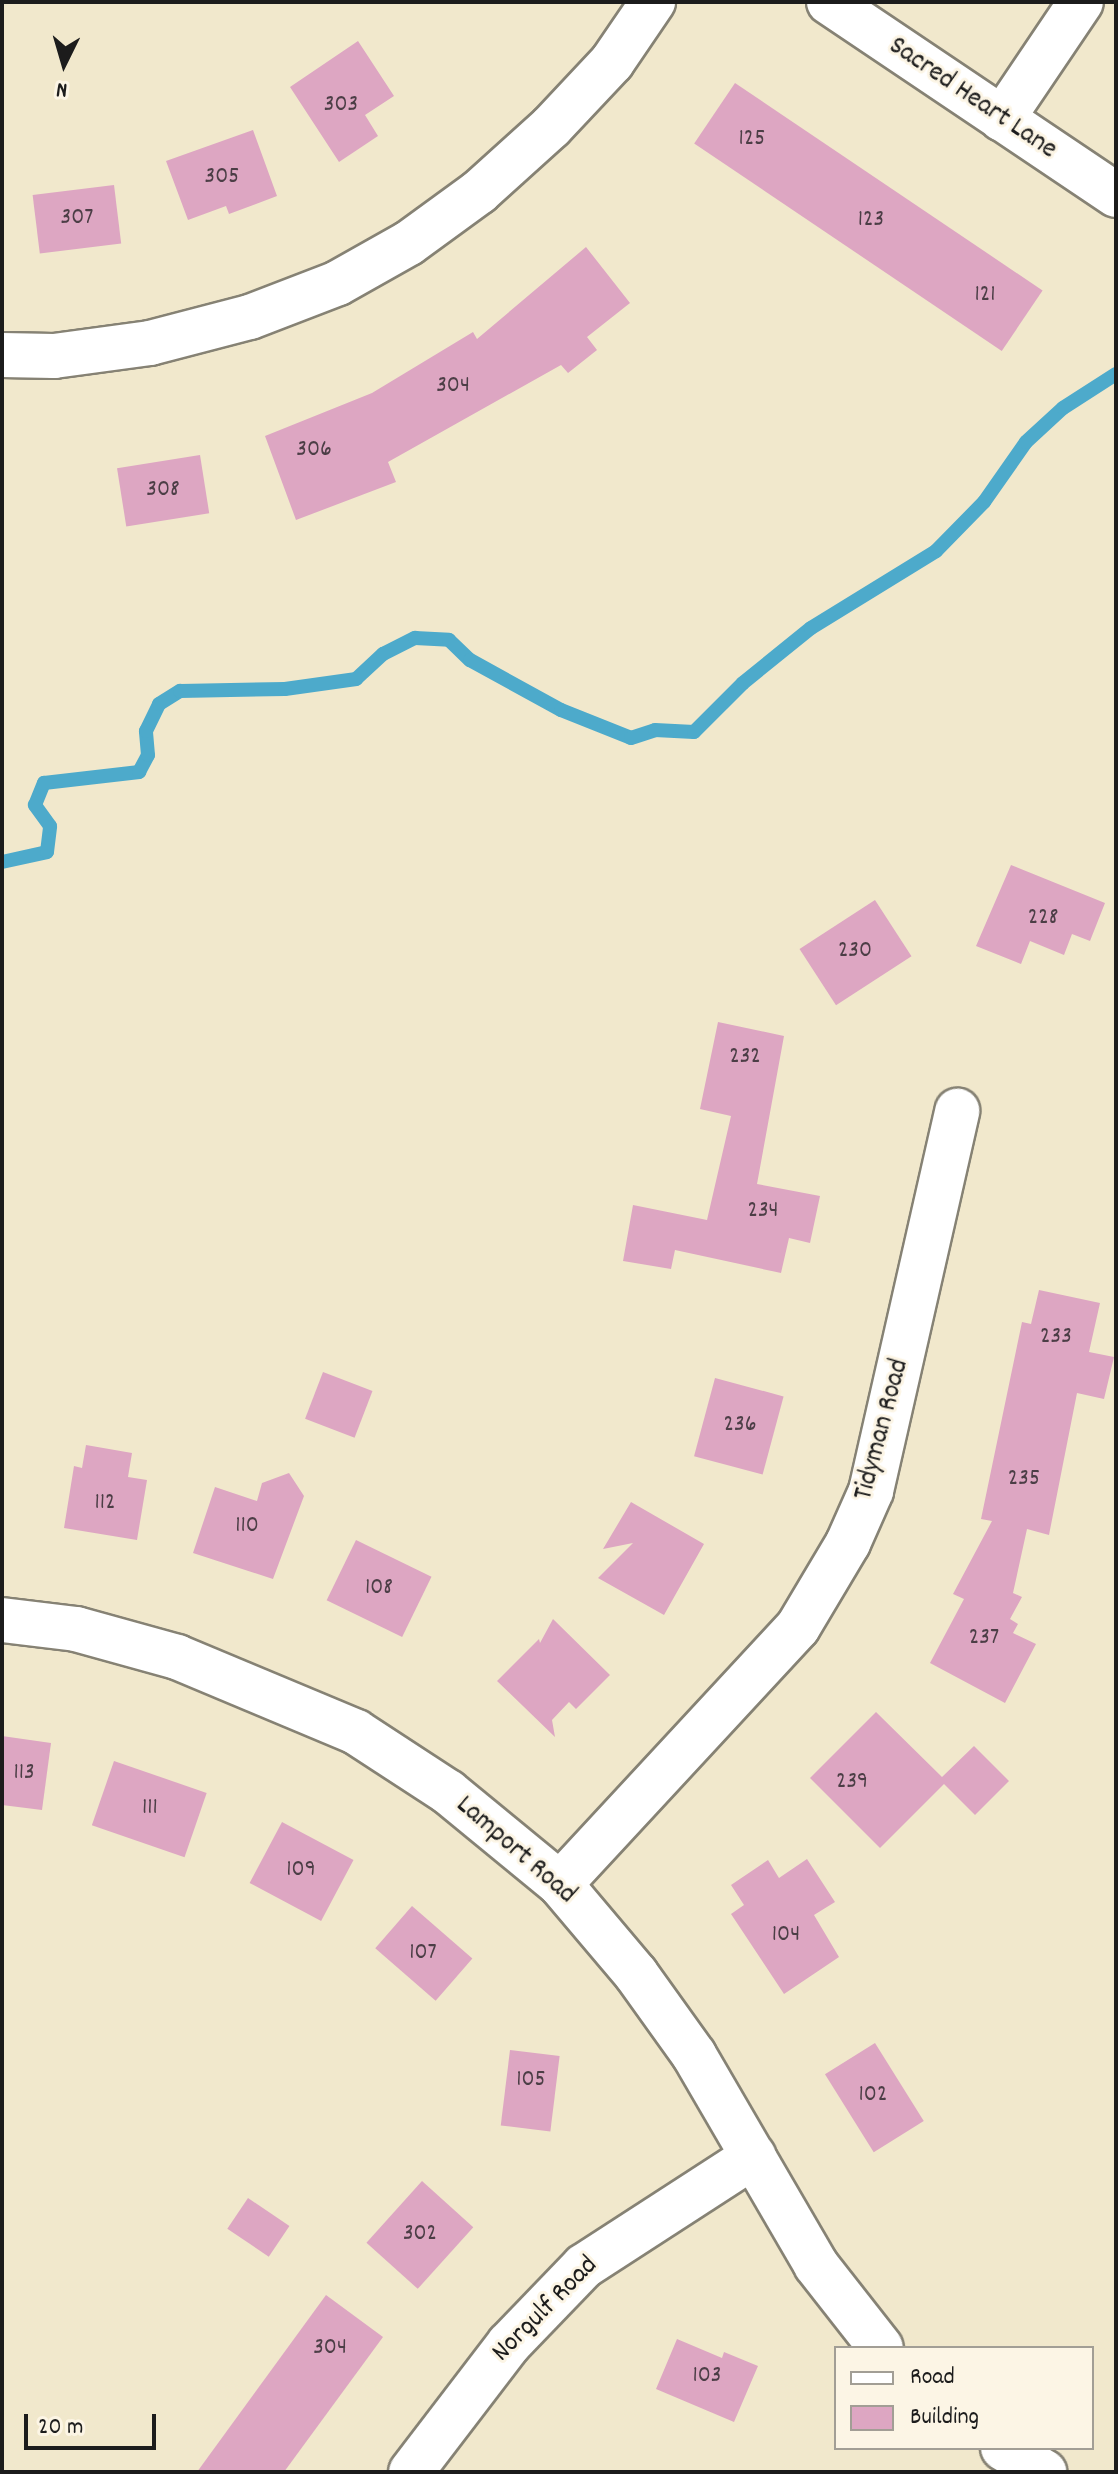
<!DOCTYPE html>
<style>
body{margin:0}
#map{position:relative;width:1118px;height:2474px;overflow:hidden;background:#f1e8cc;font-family:Dekko,sans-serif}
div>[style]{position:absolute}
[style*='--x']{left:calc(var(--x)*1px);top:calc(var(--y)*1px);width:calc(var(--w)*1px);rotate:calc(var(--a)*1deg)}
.stream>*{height:14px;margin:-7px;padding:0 7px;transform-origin:7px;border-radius:7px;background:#4daacb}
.building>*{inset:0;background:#dda6c2;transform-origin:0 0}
.roads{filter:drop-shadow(2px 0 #868274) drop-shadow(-2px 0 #868274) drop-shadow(0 2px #868274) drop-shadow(0 -2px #868274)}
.minor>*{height:44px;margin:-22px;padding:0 22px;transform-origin:22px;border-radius:22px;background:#fff}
span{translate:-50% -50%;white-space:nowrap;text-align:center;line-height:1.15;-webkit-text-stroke:6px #fcf5e5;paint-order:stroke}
.number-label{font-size:24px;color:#4c3e46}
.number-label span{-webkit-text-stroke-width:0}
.street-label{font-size:28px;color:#1c1c1c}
.frame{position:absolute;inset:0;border:4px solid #1c1c1c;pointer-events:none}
.legend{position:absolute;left:834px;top:2346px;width:260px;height:104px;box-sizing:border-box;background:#fcf5e5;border:2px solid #a29e95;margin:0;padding:10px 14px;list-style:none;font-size:24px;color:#1c1c1c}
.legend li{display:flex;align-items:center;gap:16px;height:40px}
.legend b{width:40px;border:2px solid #a29e95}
.north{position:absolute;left:24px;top:24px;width:80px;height:80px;-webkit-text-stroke:6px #fcf5e5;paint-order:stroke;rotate:185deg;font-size:22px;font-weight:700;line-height:32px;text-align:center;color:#1c1c1c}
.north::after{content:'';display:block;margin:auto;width:28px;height:36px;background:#1c1c1c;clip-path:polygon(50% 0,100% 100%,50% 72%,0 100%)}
.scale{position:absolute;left:24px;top:2414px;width:132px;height:36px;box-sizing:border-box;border:4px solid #1c1c1c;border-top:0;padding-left:10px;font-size:24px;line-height:28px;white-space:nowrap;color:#1c1c1c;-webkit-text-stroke:6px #fcf5e5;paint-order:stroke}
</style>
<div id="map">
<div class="stream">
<i style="--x:2;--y:862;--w:46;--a:-12.5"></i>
<i style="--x:47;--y:852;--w:26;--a:-83"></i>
<i style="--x:50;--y:826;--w:26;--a:-126"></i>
<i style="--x:35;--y:805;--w:24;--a:-68"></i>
<i style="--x:44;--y:783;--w:96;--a:-6.6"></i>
<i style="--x:139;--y:772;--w:19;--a:-62"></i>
<i style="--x:148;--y:755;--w:24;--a:-95"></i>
<i style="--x:146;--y:731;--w:30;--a:-64"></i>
<i style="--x:159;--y:704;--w:25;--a:-32"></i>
<i style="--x:180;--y:691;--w:105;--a:-1.1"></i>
<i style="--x:285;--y:689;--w:72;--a:-8"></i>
<i style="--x:356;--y:679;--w:37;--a:-43"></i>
<i style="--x:383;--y:654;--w:36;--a:-27"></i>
<i style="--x:415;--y:638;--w:34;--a:3"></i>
<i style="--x:449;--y:640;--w:29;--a:44"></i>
<i style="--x:470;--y:660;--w:104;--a:28.8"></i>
<i style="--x:561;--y:710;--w:75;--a:21.8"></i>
<i style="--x:631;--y:738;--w:25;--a:-18"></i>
<i style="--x:655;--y:730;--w:39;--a:3"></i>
<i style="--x:694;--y:732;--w:69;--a:-45"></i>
<i style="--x:743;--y:683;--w:87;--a:-39"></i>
<i style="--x:811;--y:628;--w:147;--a:-31.6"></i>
<i style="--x:936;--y:551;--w:69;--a:-45.6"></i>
<i style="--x:984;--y:502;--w:73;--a:-55"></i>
<i style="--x:1026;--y:442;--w:50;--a:-42.6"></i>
<i style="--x:1063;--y:408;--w:63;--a:-32.7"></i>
</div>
<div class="building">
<i style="clip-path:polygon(358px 41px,394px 96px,365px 115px,378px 136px,339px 162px,290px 87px)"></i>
<i style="left:735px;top:83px;width:371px;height:73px;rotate:34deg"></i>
<i style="clip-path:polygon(253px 130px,277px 196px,229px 214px,226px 206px,188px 220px,166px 161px)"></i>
<i style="left:114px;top:185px;width:59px;height:82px;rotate:83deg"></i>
<i style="clip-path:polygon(586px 247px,630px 303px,587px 337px,597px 350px,568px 373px,561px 365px,388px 462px,396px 482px,296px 520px,265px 436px,372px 393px,473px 332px,477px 339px)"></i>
<i style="left:200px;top:455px;width:59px;height:84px;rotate:81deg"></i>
<i style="clip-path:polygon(1011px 865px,1105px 903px,1090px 941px,1072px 934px,1064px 955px,1030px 941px,1021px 964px,976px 946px)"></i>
<i style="left:875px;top:900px;width:67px;height:90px;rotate:57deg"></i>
<i style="clip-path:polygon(718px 1022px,784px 1036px,757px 1184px,820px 1196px,810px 1243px,789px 1238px,781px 1273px,675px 1250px,671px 1269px,623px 1261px,633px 1205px,707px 1220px,731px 1116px,700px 1109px)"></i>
<i style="clip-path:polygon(1039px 1290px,1100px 1303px,1089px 1352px,1114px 1357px,1104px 1399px,1077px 1393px,1049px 1535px,1027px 1529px,1013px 1593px,1022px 1597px,1010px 1619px,1018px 1624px,1013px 1633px,1036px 1644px,1005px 1703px,930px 1663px,964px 1599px,953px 1594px,992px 1521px,981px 1519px,1022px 1322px,1031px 1324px)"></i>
<i style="left:323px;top:1372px;width:53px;height:50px;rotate:21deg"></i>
<i style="left:715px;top:1378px;width:71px;height:81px;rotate:15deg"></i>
<i style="clip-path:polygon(86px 1445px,132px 1453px,128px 1477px,147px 1480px,137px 1540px,64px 1528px,74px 1466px,82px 1468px)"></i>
<i style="clip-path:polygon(289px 1473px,304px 1496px,273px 1579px,193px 1553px,215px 1487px,257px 1501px,262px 1483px)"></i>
<i style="clip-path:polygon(631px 1502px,704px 1544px,664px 1615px,598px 1578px,633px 1543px,603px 1549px)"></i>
<i style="left:356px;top:1540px;width:84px;height:67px;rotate:26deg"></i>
<i style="clip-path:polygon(553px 1619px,610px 1675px,576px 1709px,569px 1702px,552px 1720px,555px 1737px,497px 1681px,539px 1639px,540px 1643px)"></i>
<i style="clip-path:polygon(876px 1712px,942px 1777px,974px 1746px,1009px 1781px,975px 1815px,944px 1784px,880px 1848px,810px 1778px)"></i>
<i style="clip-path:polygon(2px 1736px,51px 1743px,42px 1810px,2px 1805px)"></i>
<i style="left:114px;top:1761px;width:98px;height:68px;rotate:19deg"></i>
<i style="left:282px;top:1822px;width:81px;height:69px;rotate:28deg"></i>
<i style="clip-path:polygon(807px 1859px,835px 1902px,814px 1915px,839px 1957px,784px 1994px,731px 1914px,744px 1905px,731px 1885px,768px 1860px,779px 1878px)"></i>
<i style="left:412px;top:1906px;width:80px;height:56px;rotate:41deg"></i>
<i style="left:875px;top:2043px;width:92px;height:59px;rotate:58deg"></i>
<i style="left:510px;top:2050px;width:50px;height:76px;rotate:7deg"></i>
<i style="left:422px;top:2181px;width:69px;height:83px;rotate:42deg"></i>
<i style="left:248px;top:2198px;width:50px;height:37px;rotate:34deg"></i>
<i style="clip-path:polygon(326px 2295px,383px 2337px,284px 2472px,197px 2472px)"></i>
<i style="clip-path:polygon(677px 2339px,722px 2358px,724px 2352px,758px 2366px,734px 2422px,656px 2389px)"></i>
</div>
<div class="roads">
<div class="minor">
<i style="--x:829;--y:2;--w:346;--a:33.9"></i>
<i style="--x:1002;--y:119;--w:141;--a:-56"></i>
<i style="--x:2;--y:355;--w:52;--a:1.1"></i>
<i style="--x:54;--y:356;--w:97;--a:-7.7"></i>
<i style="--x:150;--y:343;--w:103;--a:-14.6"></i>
<i style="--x:250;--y:317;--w:94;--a:-21.1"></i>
<i style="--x:338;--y:283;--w:81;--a:-29.4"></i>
<i style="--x:409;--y:243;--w:87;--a:-36.1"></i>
<i style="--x:479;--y:192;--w:97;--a:-42.1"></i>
<i style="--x:551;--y:127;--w:89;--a:-46.8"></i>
<i style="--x:612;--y:62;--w:73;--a:-55.7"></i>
<i style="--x:2;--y:1620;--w:75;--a:6.9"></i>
<i style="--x:76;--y:1629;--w:105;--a:15.5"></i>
<i style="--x:177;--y:1657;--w:194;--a:22.7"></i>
<i style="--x:356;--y:1732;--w:110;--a:33.1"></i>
<i style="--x:448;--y:1792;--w:145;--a:39.4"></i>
<i style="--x:560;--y:1884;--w:118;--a:49.8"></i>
<i style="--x:636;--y:1974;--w:100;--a:54.4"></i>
<i style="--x:694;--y:2055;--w:243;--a:59.8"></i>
<i style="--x:816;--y:2265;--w:105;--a:51.9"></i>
<i style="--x:560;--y:1884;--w:350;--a:-47.2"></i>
<i style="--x:798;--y:1627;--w:98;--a:-59.2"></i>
<i style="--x:848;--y:1543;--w:57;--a:-66.1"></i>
<i style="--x:871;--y:1491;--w:390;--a:-77.2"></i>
<i style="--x:1003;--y:2448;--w:48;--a:30.3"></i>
<i style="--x:411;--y:2472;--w:161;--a:-52.6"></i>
<i style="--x:509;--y:2344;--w:108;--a:-46.1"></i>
<i style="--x:584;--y:2266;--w:202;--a:-32.9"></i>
</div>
</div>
<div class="number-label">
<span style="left:341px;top:106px">303</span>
<span style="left:752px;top:140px">125</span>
<span style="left:222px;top:178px">305</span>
<span style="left:77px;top:219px">307</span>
<span style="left:871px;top:221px">123</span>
<span style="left:985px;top:296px">121</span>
<span style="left:453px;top:387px">304</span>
<span style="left:314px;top:451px">306</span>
<span style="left:163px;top:491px">308</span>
<span style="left:1043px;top:919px">228</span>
<span style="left:855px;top:952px">230</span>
<span style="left:745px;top:1058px">232</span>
<span style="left:763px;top:1212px">234</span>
<span style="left:1056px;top:1338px">233</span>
<span style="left:740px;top:1426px">236</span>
<span style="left:1024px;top:1480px">235</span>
<span style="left:105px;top:1504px">112</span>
<span style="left:247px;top:1527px">110</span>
<span style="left:379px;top:1589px">108</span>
<span style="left:984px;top:1639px">237</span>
<span style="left:24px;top:1774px">113</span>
<span style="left:852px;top:1783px">239</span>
<span style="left:150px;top:1809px">111</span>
<span style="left:301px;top:1871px">109</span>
<span style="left:786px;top:1936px">104</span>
<span style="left:423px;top:1954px">107</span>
<span style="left:531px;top:2081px">105</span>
<span style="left:873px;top:2096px">102</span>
<span style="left:420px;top:2235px">302</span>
<span style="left:330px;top:2349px">304</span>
<span style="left:707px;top:2377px">103</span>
</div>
<div class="street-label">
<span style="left:972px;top:99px;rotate:34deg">Sacred Heart Lane</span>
<span style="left:883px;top:1430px;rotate:-75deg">Tidyman Road</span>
<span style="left:515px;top:1851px;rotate:41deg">Lamport Road</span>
<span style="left:546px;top:2310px;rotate:-45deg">Norgulf Road</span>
</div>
<div class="frame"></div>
<ul class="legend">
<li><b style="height:10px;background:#fff"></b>Road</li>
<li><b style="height:22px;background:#dda6c2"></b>Building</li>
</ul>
<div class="north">N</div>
<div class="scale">20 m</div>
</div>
